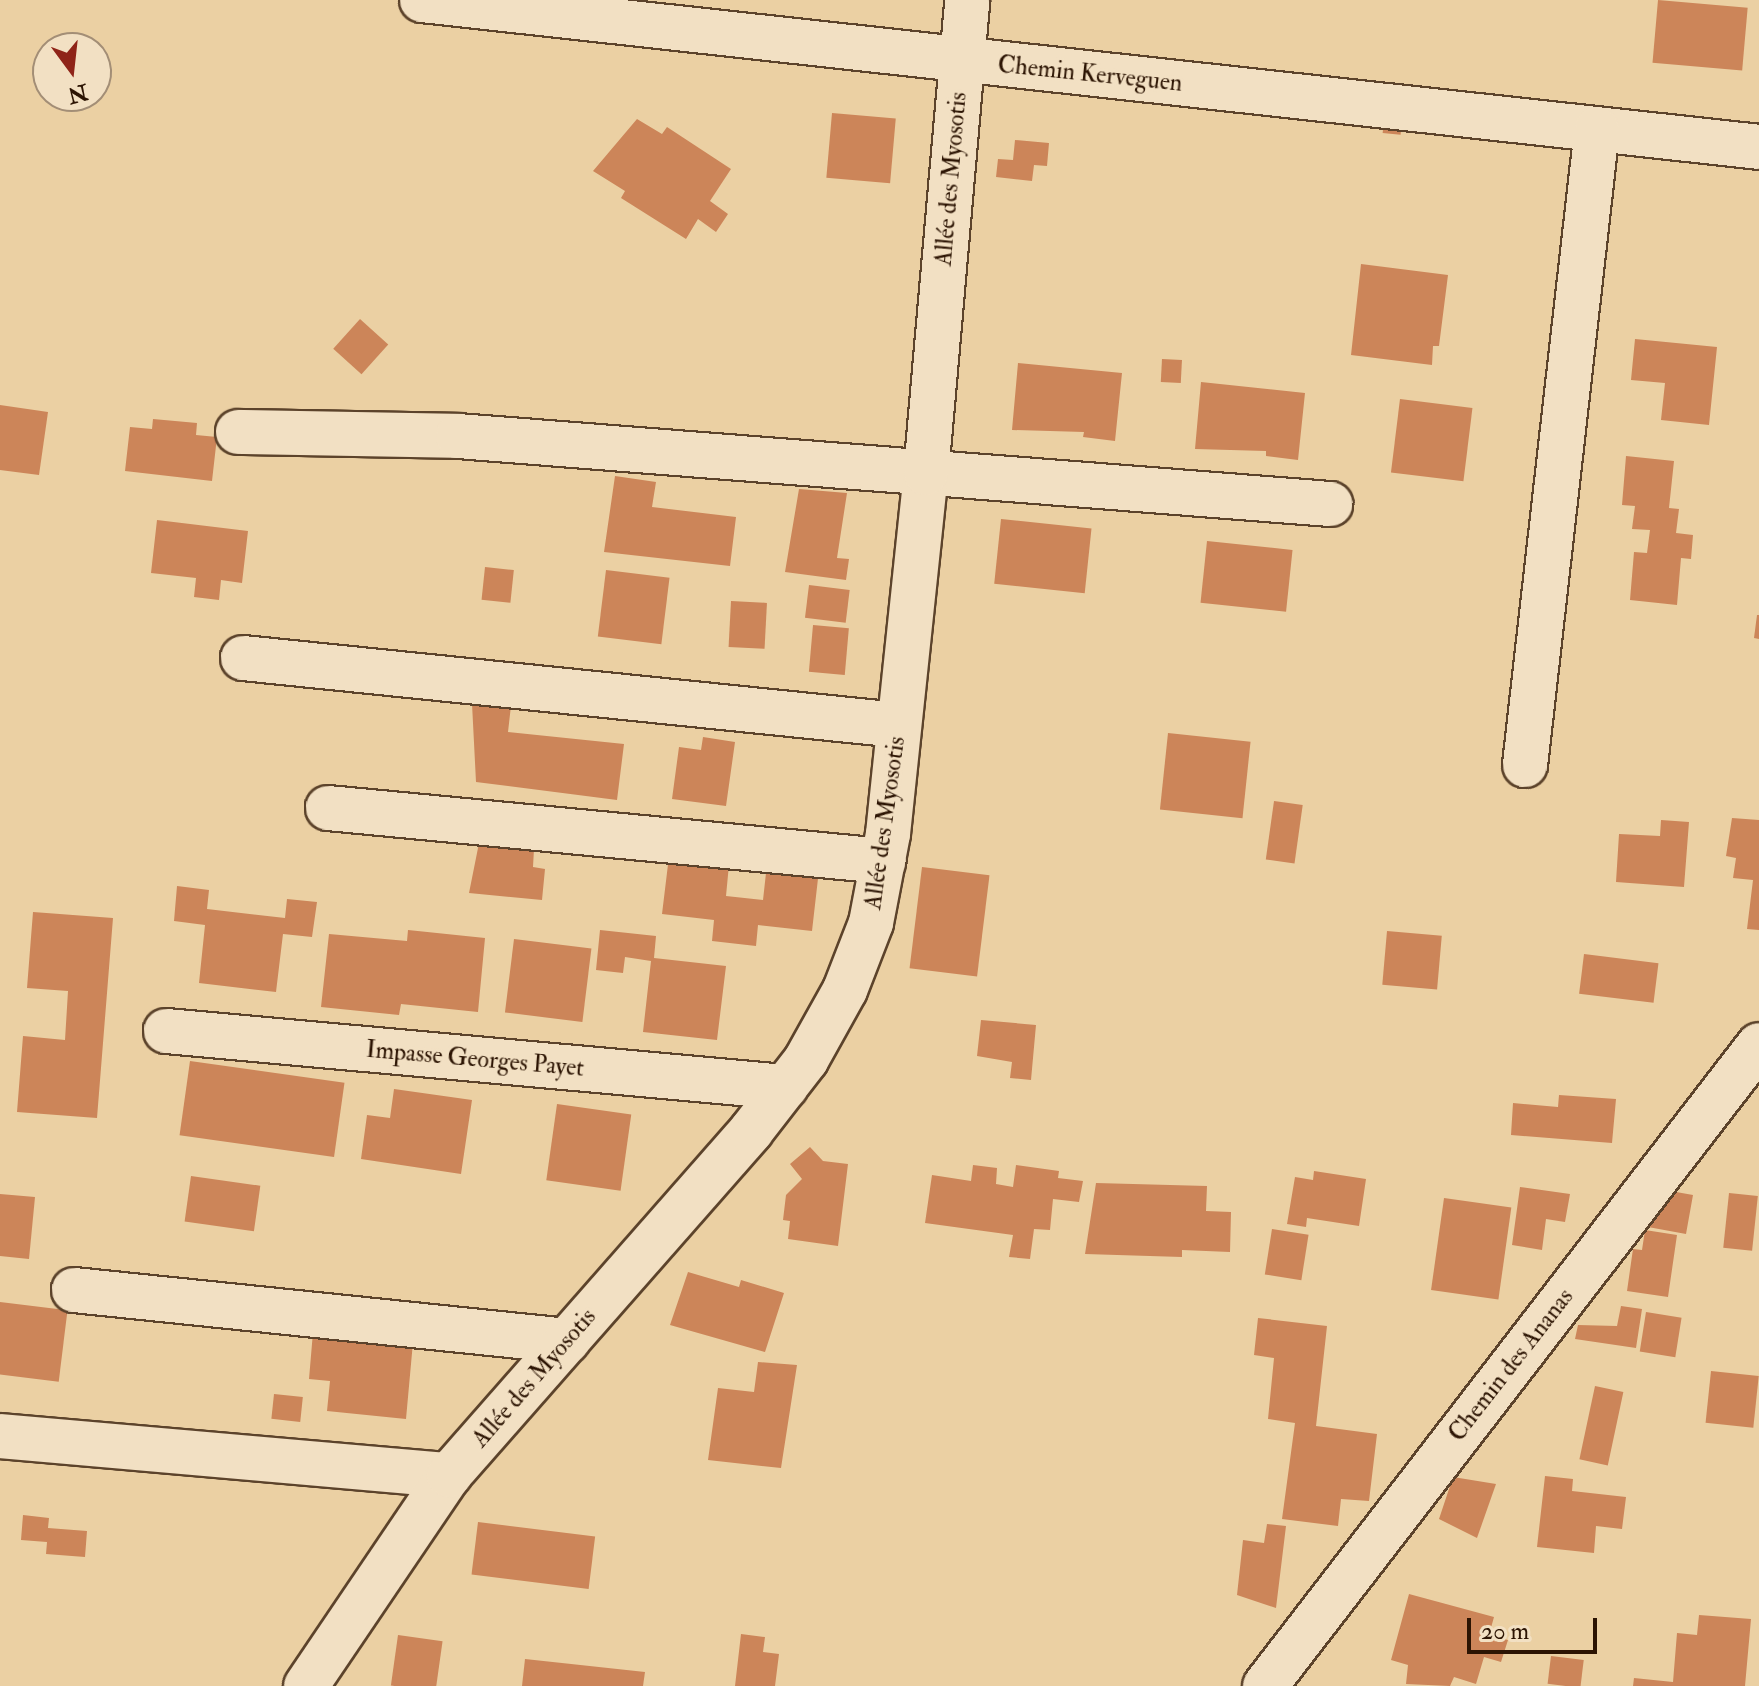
<!DOCTYPE html>
<meta charset="utf-8">
<style>
body{margin:0}
#map{position:relative;width:1759px;height:1686px;overflow:hidden;background:#ebd0a3;font-family:"IM FELL Double Pica",serif}
div>[style]{position:absolute}
[style*='--x']{left:calc(var(--x)*1px);top:calc(var(--y)*1px);width:calc(var(--w)*1px);rotate:calc(var(--a)*1deg)}
.building>*{inset:0;background:#cc8559;transform-origin:0 0}
.roads{filter:drop-shadow(2px 0 #5c432b) drop-shadow(-2px 0 #5c432b) drop-shadow(0 2px #5c432b) drop-shadow(0 -2px #5c432b)}
.street>*{height:44px;margin:-22px;padding:0 22px;transform-origin:22px;border-radius:22px;background:#f2e0c3}
span{translate:-50% -50%;white-space:nowrap;text-align:center;line-height:1.15;-webkit-text-stroke:6px #f2e0c3;paint-order:stroke}
.street-label{font-size:24px;color:#2c1403}
.north{position:absolute;left:32px;top:32px;width:80px;height:80px;box-sizing:border-box;background:#f2e0c3;border:2px solid #a38e76;border-radius:50%;rotate:165deg;font-size:22px;font-weight:700;line-height:32px;text-align:center;color:#2c1403}
.north::after{content:'';display:block;margin:auto;width:28px;height:36px;background:#8f2418;clip-path:polygon(50% 0,100% 100%,50% 72%,0 100%)}
.scale{position:absolute;left:1467px;top:1618px;width:130px;height:36px;box-sizing:border-box;border:4px solid #2c1403;border-top:0;padding-left:10px;font-size:24px;line-height:28px;white-space:nowrap;color:#2c1403;-webkit-text-stroke:6px #f2e0c3;paint-order:stroke}
</style>
<div id="map">
<div class="building">
<i style="left:1658px;top:0;width:90px;height:63px;rotate:5deg"></i>
<i style="left:832px;top:113px;width:64px;height:65px;rotate:5deg"></i>
<i style="clip-path:polygon(637px 119px,662px 134px,667px 127px,731px 169px,710px 201px,728px 214px,716px 232px,698px 219px,686px 239px,621px 198px,625px 191px,593px 171px)"></i>
<i style="left:1384px;top:120px;width:18px;height:13px;rotate:6deg"></i>
<i style="clip-path:polygon(1015px 140px,1049px 143px,1047px 166px,1034px 165px,1032px 181px,996px 177px,998px 159px,1013px 160px)"></i>
<i style="clip-path:polygon(1361px 264px,1448px 275px,1439px 346px,1433px 346px,1432px 365px,1351px 355px)"></i>
<i style="left:360px;top:319px;width:38px;height:40px;rotate:42deg"></i>
<i style="clip-path:polygon(1635px 339px,1717px 347px,1709px 425px,1661px 420px,1665px 383px,1631px 380px)"></i>
<i style="left:1162px;top:359px;width:20px;height:23px;rotate:3deg"></i>
<i style="clip-path:polygon(1018px 363px,1122px 373px,1115px 441px,1083px 437px,1084px 432px,1012px 430px)"></i>
<i style="clip-path:polygon(1201px 382px,1305px 393px,1298px 460px,1266px 456px,1266px 451px,1195px 449px)"></i>
<i style="left:1400px;top:399px;width:73px;height:74px;rotate:7deg"></i>
<i style="clip-path:polygon(0 405px,48px 412px,39px 475px,0 470px)"></i>
<i style="clip-path:polygon(153px 419px,197px 423px,196px 435px,217px 437px,212px 481px,125px 471px,130px 427px,152px 429px)"></i>
<i style="clip-path:polygon(1626px 456px,1674px 461px,1669px 508px,1679px 509px,1676px 533px,1693px 535px,1691px 559px,1681px 558px,1677px 605px,1630px 600px,1634px 552px,1647px 553px,1650px 530px,1632px 529px,1635px 506px,1622px 505px)"></i>
<i style="clip-path:polygon(615px 476px,656px 482px,652px 507px,736px 517px,730px 566px,604px 552px)"></i>
<i style="clip-path:polygon(799px 489px,847px 493px,837px 558px,849px 559px,846px 580px,785px 572px)"></i>
<i style="left:1001px;top:519px;width:91px;height:65px;rotate:6deg"></i>
<i style="clip-path:polygon(157px 520px,248px 531px,242px 583px,221px 580px,219px 600px,194px 597px,196px 578px,151px 573px)"></i>
<i style="left:1207px;top:541px;width:86px;height:62px;rotate:6deg"></i>
<i style="left:485px;top:567px;width:29px;height:33px;rotate:6deg"></i>
<i style="left:606px;top:570px;width:64px;height:67px;rotate:7deg"></i>
<i style="left:809px;top:585px;width:41px;height:33px;rotate:7deg"></i>
<i style="left:731px;top:601px;width:36px;height:46px;rotate:3deg"></i>
<i style="clip-path:polygon(1757px 615px,1759px 615px,1759px 639px,1754px 638px)"></i>
<i style="left:813px;top:625px;width:36px;height:47px;rotate:5deg"></i>
<i style="clip-path:polygon(471px 684px,513px 688px,508px 732px,624px 744px,617px 800px,476px 782px)"></i>
<i style="left:1168px;top:733px;width:83px;height:77px;rotate:6deg"></i>
<i style="clip-path:polygon(703px 737px,735px 742px,726px 806px,672px 799px,679px 747px,701px 750px)"></i>
<i style="left:1274px;top:801px;width:29px;height:59px;rotate:8deg"></i>
<i style="clip-path:polygon(1732px 818px,1759px 820px,1759px 930px,1747px 929px,1753px 880px,1733px 878px,1736px 858px,1726px 856px)"></i>
<i style="clip-path:polygon(1661px 820px,1689px 822px,1684px 887px,1616px 882px,1619px 834px,1660px 836px)"></i>
<i style="clip-path:polygon(479px 843px,534px 849px,533px 867px,545px 869px,542px 900px,469px 893px)"></i>
<i style="clip-path:polygon(670px 848px,730px 854px,726px 896px,763px 900px,768px 855px,820px 861px,812px 931px,758px 925px,756px 946px,712px 941px,714px 920px,662px 914px)"></i>
<i style="left:922px;top:867px;width:68px;height:102px;rotate:7deg"></i>
<i style="clip-path:polygon(177px 886px,209px 890px,207px 909px,285px 918px,287px 899px,317px 902px,312px 937px,283px 934px,276px 992px,199px 983px,205px 925px,174px 921px)"></i>
<i style="clip-path:polygon(33px 912px,113px 918px,97px 1118px,17px 1112px,23px 1036px,65px 1040px,68px 991px,27px 988px)"></i>
<i style="clip-path:polygon(408px 930px,485px 938px,478px 1012px,401px 1004px,399px 1015px,321px 1007px,329px 934px,407px 941px)"></i>
<i style="clip-path:polygon(600px 930px,656px 936px,654px 958px,726px 966px,717px 1040px,643px 1032px,651px 961px,625px 957px,623px 973px,596px 970px)"></i>
<i style="left:1387px;top:931px;width:55px;height:54px;rotate:5deg"></i>
<i style="left:514px;top:939px;width:78px;height:74px;rotate:7deg"></i>
<i style="left:1584px;top:954px;width:75px;height:40px;rotate:7deg"></i>
<i style="clip-path:polygon(981px 1020px,1036px 1025px,1031px 1080px,1010px 1078px,1012px 1062px,977px 1056px)"></i>
<i style="left:190px;top:1061px;width:156px;height:75px;rotate:8deg"></i>
<i style="clip-path:polygon(394px 1089px,472px 1100px,461px 1174px,361px 1159px,367px 1115px,390px 1118px)"></i>
<i style="clip-path:polygon(1559px 1095px,1616px 1099px,1612px 1143px,1511px 1135px,1513px 1103px,1558px 1107px)"></i>
<i style="left:557px;top:1104px;width:75px;height:77px;rotate:8deg"></i>
<i style="clip-path:polygon(810px 1147px,823px 1161px,848px 1164px,838px 1246px,788px 1239px,790px 1221px,783px 1220px,786px 1195px,802px 1179px,790px 1164px)"></i>
<i style="clip-path:polygon(973px 1165px,997px 1168px,996px 1184px,1013px 1187px,1016px 1165px,1059px 1171px,1058px 1178px,1083px 1181px,1079px 1202px,1053px 1199px,1050px 1230px,1034px 1229px,1030px 1259px,1009px 1257px,1013px 1235px,925px 1223px,932px 1175px,971px 1181px)"></i>
<i style="clip-path:polygon(1314px 1171px,1366px 1179px,1359px 1226px,1307px 1218px,1306px 1227px,1287px 1224px,1295px 1177px,1313px 1180px)"></i>
<i style="left:191px;top:1176px;width:70px;height:46px;rotate:8deg"></i>
<i style="clip-path:polygon(1096px 1183px,1207px 1186px,1206px 1211px,1231px 1212px,1230px 1252px,1182px 1250px,1182px 1257px,1085px 1254px)"></i>
<i style="clip-path:polygon(1520px 1187px,1570px 1194px,1565px 1222px,1546px 1219px,1542px 1250px,1512px 1245px)"></i>
<i style="clip-path:polygon(1665px 1190px,1693px 1195px,1686px 1234px,1648px 1227px,1651px 1208px,1661px 1209px)"></i>
<i style="left:1729px;top:1193px;width:29px;height:55px;rotate:6deg"></i>
<i style="clip-path:polygon(0 1194px,35px 1197px,29px 1259px,0 1256px)"></i>
<i style="left:1444px;top:1198px;width:68px;height:93px;rotate:8deg"></i>
<i style="left:1272px;top:1229px;width:37px;height:46px;rotate:9deg"></i>
<i style="clip-path:polygon(1645px 1230px,1677px 1235px,1668px 1297px,1627px 1291px,1633px 1249px,1642px 1250px)"></i>
<i style="clip-path:polygon(688px 1272px,739px 1287px,741px 1280px,784px 1293px,765px 1352px,670px 1325px)"></i>
<i style="left:0;top:1302px;width:68px;height:72px;rotate:7deg"></i>
<i style="clip-path:polygon(1621px 1306px,1642px 1309px,1636px 1348px,1575px 1339px,1578px 1325px,1617px 1326px)"></i>
<i style="left:1646px;top:1312px;width:36px;height:40px;rotate:9deg"></i>
<i style="clip-path:polygon(1258px 1318px,1327px 1326px,1316px 1426px,1377px 1434px,1369px 1501px,1341px 1499px,1338px 1526px,1282px 1519px,1295px 1423px,1268px 1419px,1274px 1358px,1254px 1355px)"></i>
<i style="clip-path:polygon(313px 1332px,413px 1342px,406px 1419px,327px 1411px,330px 1381px,309px 1379px)"></i>
<i style="clip-path:polygon(758px 1362px,797px 1365px,781px 1468px,708px 1460px,718px 1388px,754px 1392px)"></i>
<i style="left:1711px;top:1371px;width:48px;height:52px;rotate:6deg"></i>
<i style="left:1595px;top:1386px;width:29px;height:75px;rotate:12deg"></i>
<i style="left:274px;top:1394px;width:29px;height:25px;rotate:6deg"></i>
<i style="clip-path:polygon(1545px 1476px,1573px 1479px,1572px 1491px,1626px 1497px,1622px 1529px,1596px 1526px,1594px 1553px,1537px 1547px)"></i>
<i style="clip-path:polygon(1453px 1477px,1496px 1484px,1477px 1538px,1439px 1519px)"></i>
<i style="clip-path:polygon(23px 1515px,49px 1518px,48px 1528px,87px 1531px,85px 1557px,46px 1554px,47px 1542px,21px 1540px)"></i>
<i style="left:478px;top:1522px;width:118px;height:53px;rotate:7deg"></i>
<i style="clip-path:polygon(1267px 1524px,1286px 1526px,1276px 1608px,1237px 1595px,1243px 1540px,1264px 1543px)"></i>
<i style="clip-path:polygon(1409px 1594px,1494px 1617px,1489px 1635px,1508px 1640px,1501px 1662px,1484px 1657px,1476px 1684px,1454px 1677px,1450px 1686px,1406px 1684px,1408px 1665px,1391px 1660px)"></i>
<i style="clip-path:polygon(1699px 1615px,1751px 1619px,1745px 1686px,1633px 1686px,1634px 1678px,1673px 1682px,1677px 1633px,1697px 1635px)"></i>
<i style="clip-path:polygon(741px 1634px,765px 1637px,763px 1652px,779px 1654px,775px 1686px,735px 1686px)"></i>
<i style="left:398px;top:1635px;width:45px;height:51px;rotate:8deg"></i>
<i style="left:1551px;top:1656px;width:33px;height:28px;rotate:7deg"></i>
<i style="clip-path:polygon(525px 1659px,645px 1672px,643px 1686px,522px 1686px)"></i>
</div>
<div class="roads">
<div class="street">
<i style="--x:422;--y:0;--w:1345;--a:6.27"></i>
<i style="--x:238;--y:432;--w:220;--a:1"></i>
<i style="--x:458;--y:436;--w:875;--a:4.46"></i>
<i style="--x:243;--y:658;--w:658;--a:5.84"></i>
<i style="--x:1525;--y:765;--w:640;--a:-83.54"></i>
<i style="--x:328;--y:808;--w:558;--a:5.45"></i>
<i style="--x:166;--y:1031;--w:622;--a:5.17"></i>
<i style="--x:74;--y:1290;--w:496;--a:5.9"></i>
<i style="--x:0;--y:1436;--w:451;--a:5"></i>
<i style="--x:306;--y:1686;--w:255;--a:-55.9"></i>
<i style="--x:449;--y:1475;--w:458;--a:-48.7"></i>
<i style="--x:751;--y:1131;--w:90;--a:-52.2"></i>
<i style="--x:806;--y:1060;--w:80;--a:-60.9"></i>
<i style="--x:845;--y:990;--w:72;--a:-68.8"></i>
<i style="--x:871;--y:923;--w:91;--a:-79.2"></i>
<i style="--x:888;--y:834;--w:363;--a:-84"></i>
<i style="--x:926;--y:473;--w:475;--a:-85"></i>
<i style="--x:1265;--y:1686;--w:809;--a:-52.38"></i>
</div>
</div>
<div class="street-label">
<span style="left:1090px;top:74px;rotate:6deg">Chemin Kerveguen</span>
<span style="left:951px;top:179px;rotate:-85deg">Allée des Myosotis</span>
<span style="left:885px;top:823px;rotate:-82deg">Allée des Myosotis</span>
<span style="left:475px;top:1059px;rotate:5deg">Impasse Georges Payet</span>
<span style="left:1511px;top:1365px;rotate:-52deg">Chemin des Ananas</span>
<span style="left:534px;top:1378px;rotate:-49deg">Allée des Myosotis</span>
</div>
<div class="north">N</div>
<div class="scale">20 m</div>
</div>
